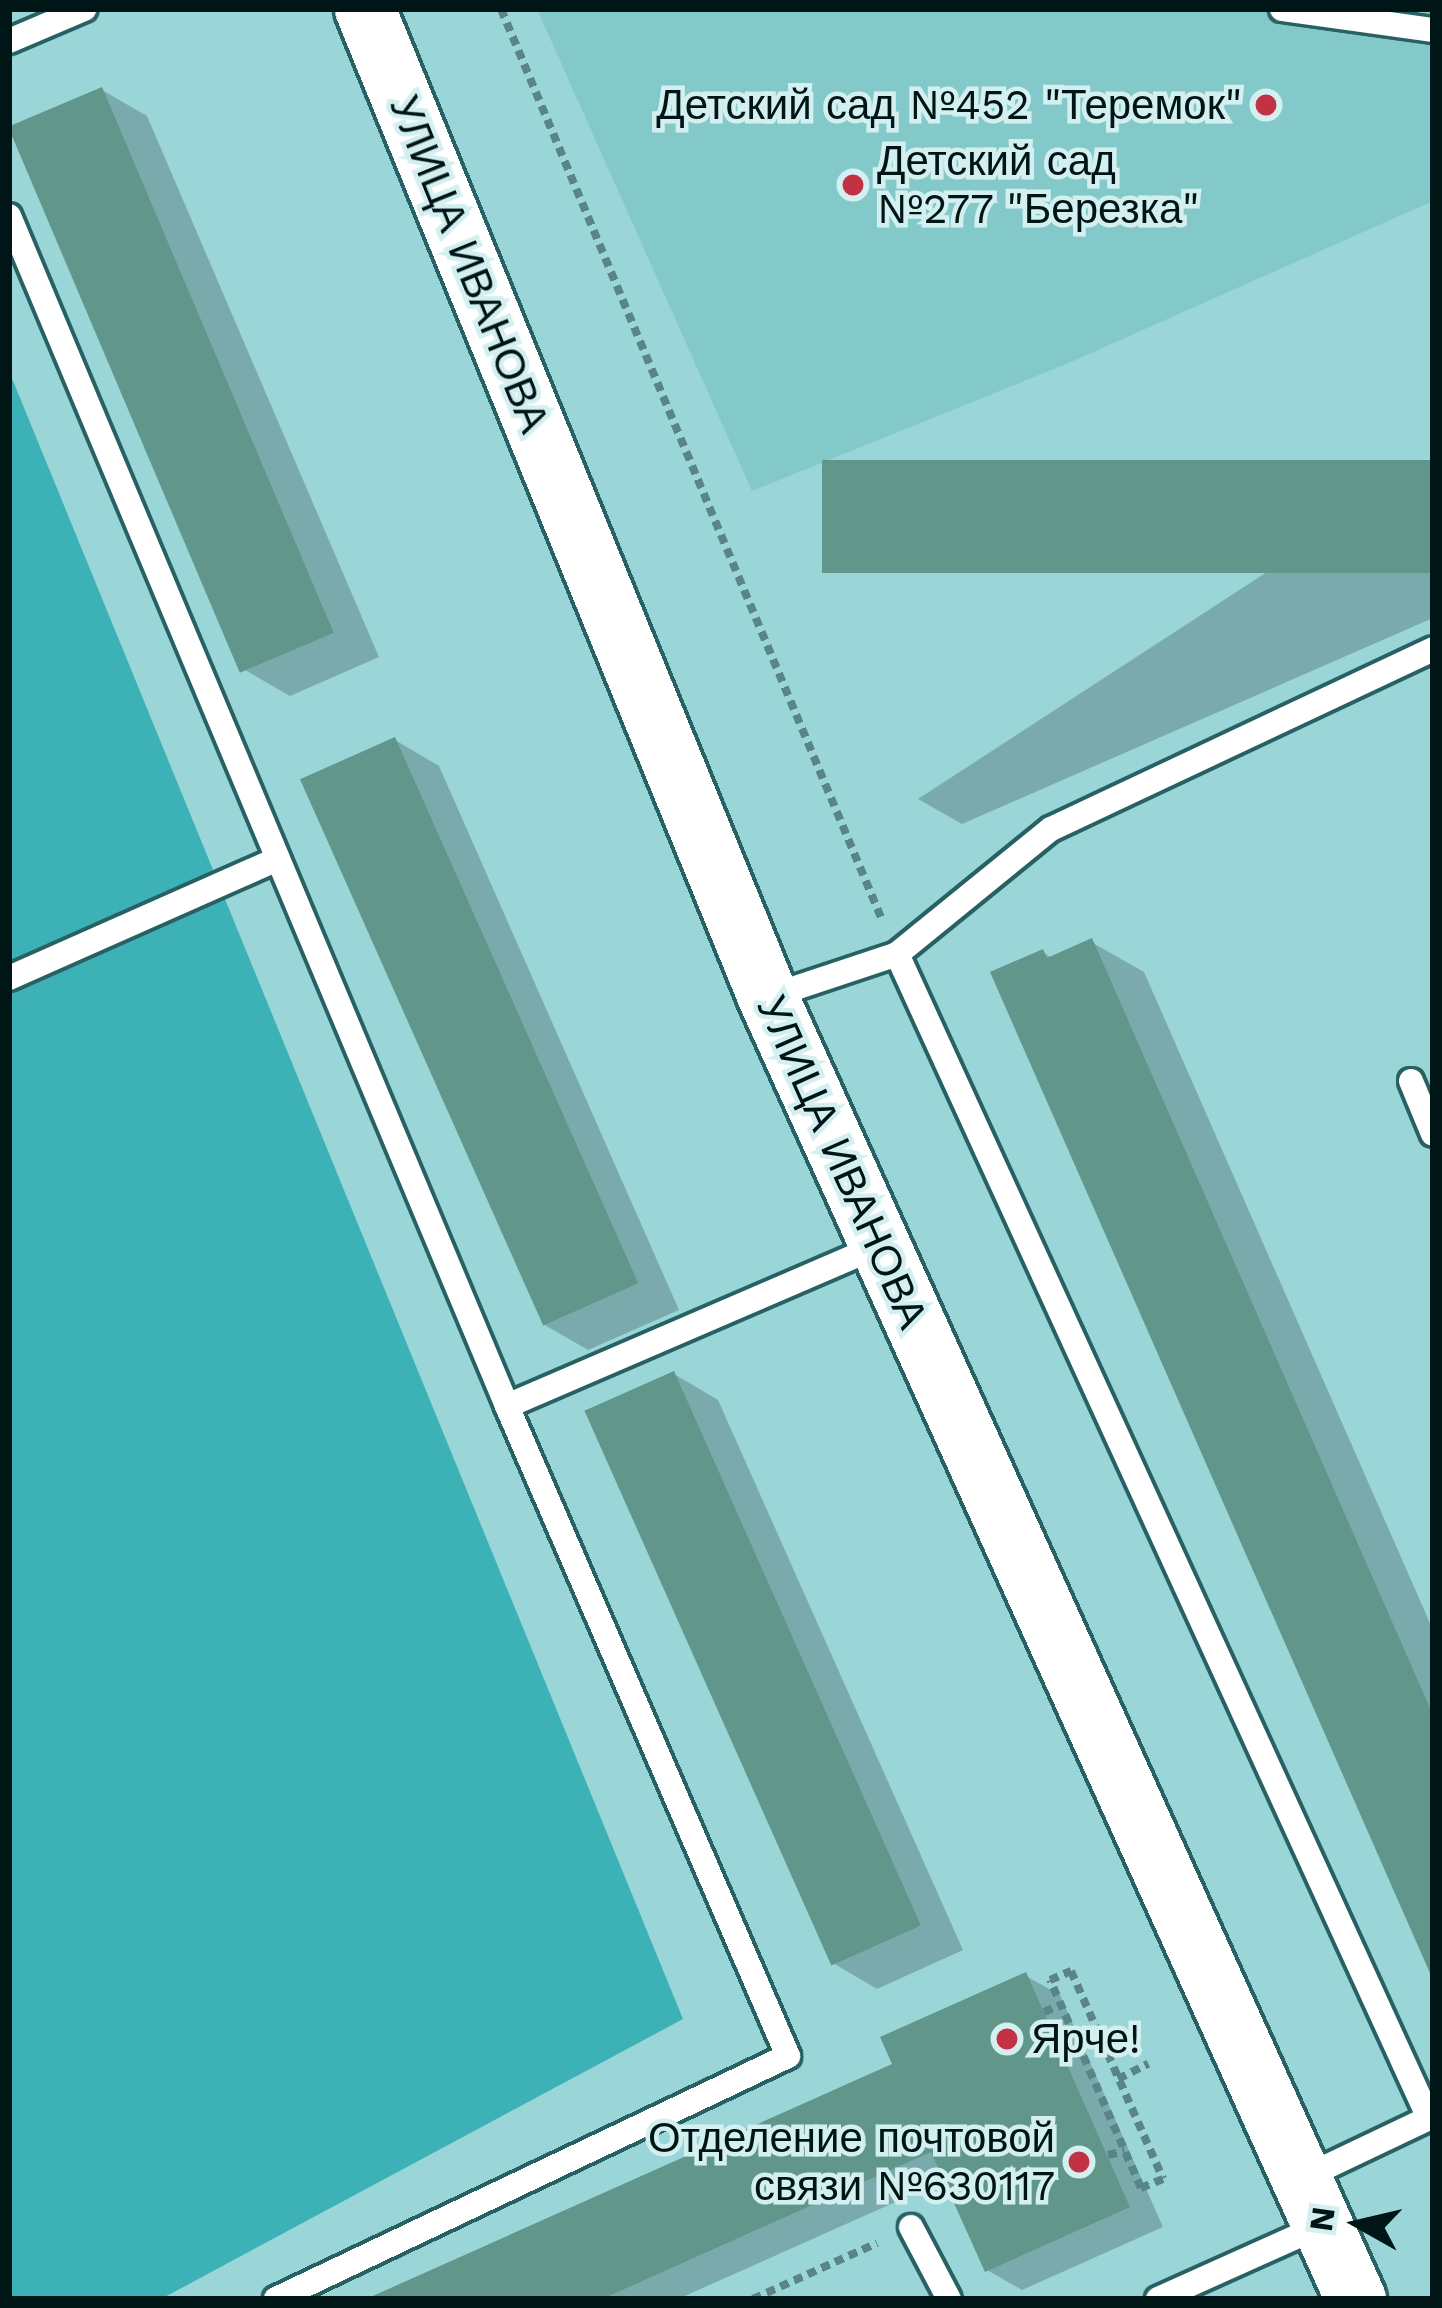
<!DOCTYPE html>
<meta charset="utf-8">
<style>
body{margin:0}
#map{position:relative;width:1442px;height:2308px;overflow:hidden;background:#9ad5d7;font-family:"Work Sans",sans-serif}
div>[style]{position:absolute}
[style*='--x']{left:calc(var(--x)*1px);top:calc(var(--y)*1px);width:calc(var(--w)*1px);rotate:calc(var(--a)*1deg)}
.built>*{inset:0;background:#84c9ca}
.green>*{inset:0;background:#3cb2b7}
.shadow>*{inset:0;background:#0003}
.building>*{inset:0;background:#61968b;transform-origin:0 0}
.path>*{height:8px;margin-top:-4px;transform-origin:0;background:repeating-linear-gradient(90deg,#5a8586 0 9px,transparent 0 15px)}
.roads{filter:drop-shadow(3px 0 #286163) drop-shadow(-3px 0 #286163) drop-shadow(0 3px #286163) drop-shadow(0 -3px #286163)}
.service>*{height:24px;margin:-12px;padding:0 12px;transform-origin:12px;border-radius:12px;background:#fff}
.tertiary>*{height:60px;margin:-30px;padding:0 30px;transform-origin:30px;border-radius:30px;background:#fff}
.dots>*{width:33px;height:33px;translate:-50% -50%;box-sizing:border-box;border:6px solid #d3eff0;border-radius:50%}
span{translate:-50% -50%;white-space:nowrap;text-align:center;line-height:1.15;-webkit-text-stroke:9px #d3eff0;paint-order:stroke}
.poi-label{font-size:42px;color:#001516}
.right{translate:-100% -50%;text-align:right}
.left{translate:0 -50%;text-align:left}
.street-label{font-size:42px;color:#001516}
.frame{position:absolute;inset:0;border:12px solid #001516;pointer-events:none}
.north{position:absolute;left:1298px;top:2164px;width:120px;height:120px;-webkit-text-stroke:9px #d3eff0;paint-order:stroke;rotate:278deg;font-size:33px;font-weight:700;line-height:48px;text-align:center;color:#001516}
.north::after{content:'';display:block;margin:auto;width:42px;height:54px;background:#001516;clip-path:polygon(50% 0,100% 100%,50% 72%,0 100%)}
</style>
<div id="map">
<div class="built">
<i style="clip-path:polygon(537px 9px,1433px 9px,1433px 201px,1071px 362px,752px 491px)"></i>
</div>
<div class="green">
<i style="clip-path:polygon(9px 371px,683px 2019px,161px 2299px,9px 2299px)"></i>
</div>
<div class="shadow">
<i style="clip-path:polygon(102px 90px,147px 116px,379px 657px,290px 696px,245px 670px)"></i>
<i style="clip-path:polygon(1433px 464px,1433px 618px,962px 824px,918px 799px)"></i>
<i style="clip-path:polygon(395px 740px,439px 766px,679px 1310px,588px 1350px,543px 1324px)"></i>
<i style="clip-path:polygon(1091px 942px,1144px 972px,1433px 1630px,1433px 1972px,1043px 952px,1053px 959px)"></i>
<i style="clip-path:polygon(674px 1374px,718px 1400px,963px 1950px,877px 1989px,833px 1963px)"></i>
<i style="clip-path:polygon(1026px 1976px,1060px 1995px,1163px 2227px,1022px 2290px,987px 2270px,947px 2179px,678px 2299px,373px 2299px,896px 2065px)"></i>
</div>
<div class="building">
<i style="left:102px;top:87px;width:593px;height:102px;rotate:67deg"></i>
<i style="left:1433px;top:460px;width:113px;height:611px;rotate:90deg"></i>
<i style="left:395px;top:737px;width:598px;height:104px;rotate:66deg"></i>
<i style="clip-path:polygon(1092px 938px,1433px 1715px,1433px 1980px,990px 972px,1043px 949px,1047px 958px)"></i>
<i style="left:674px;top:1371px;width:607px;height:98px;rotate:66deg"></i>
<i style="clip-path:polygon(1026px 1972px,1130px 2207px,985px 2272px,931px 2152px,602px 2299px,366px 2299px,892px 2064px,880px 2037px)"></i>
</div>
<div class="path">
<i style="--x:501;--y:9;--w:987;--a:67.3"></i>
<i style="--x:1071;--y:1971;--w:227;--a:66.1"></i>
<i style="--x:1163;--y:2179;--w:24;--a:158"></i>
<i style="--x:1141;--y:2188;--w:227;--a:-113.6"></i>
<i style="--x:1050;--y:1980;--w:23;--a:-23"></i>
<i style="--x:1044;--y:2012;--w:17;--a:-24"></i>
<i style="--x:1118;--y:2079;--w:34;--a:-27"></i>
<i style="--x:1108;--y:2155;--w:17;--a:-13"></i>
<i style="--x:753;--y:2299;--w:136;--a:-24.3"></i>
</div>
<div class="roads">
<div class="service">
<i style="--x:1282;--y:9;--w:152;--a:7.9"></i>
<i style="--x:9;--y:41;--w:82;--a:-23.1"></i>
<i style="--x:9;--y:216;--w:1290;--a:67.29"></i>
<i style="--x:507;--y:1406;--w:708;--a:66.62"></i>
<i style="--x:788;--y:2056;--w:567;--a:154.61"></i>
<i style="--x:897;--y:954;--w:1280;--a:65.44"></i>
<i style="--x:1429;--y:2118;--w:140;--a:154.5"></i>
<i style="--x:9;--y:978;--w:294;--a:-23.9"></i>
<i style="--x:768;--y:997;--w:136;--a:-18.4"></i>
<i style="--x:897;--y:954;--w:198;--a:-39.1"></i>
<i style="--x:1051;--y:829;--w:422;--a:-25.2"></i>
<i style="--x:1411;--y:1081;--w:57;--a:67.5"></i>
<i style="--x:507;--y:1406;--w:405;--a:-23.3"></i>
<i style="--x:911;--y:2227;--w:81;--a:62.2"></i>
<i style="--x:1158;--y:2299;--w:181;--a:-24.2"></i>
</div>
<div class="tertiary">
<i style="--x:365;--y:9;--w:1067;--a:67.81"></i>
<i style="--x:768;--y:997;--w:1429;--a:65.7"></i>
</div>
</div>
<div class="dots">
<i style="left:1266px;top:105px;background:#c23144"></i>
<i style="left:853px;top:185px;background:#c23144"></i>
<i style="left:1007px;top:2039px;background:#c23144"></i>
<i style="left:1079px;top:2162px;background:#c23144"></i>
</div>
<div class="poi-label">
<span class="right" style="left:1242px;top:105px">Детский сад №452 "Теремок"</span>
<span class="left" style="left:877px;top:185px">Детский сад<br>№277 "Березка"</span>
<span class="left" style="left:1031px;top:2039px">Ярче!</span>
<span class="right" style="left:1055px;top:2162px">Отделение почтовой<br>связи №630117</span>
</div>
<div class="street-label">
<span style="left:469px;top:264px;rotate:68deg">УЛИЦА ИВАНОВА</span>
<span style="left:842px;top:1162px;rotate:66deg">УЛИЦА ИВАНОВА</span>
</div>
<div class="frame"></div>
<div class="north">N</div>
</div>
